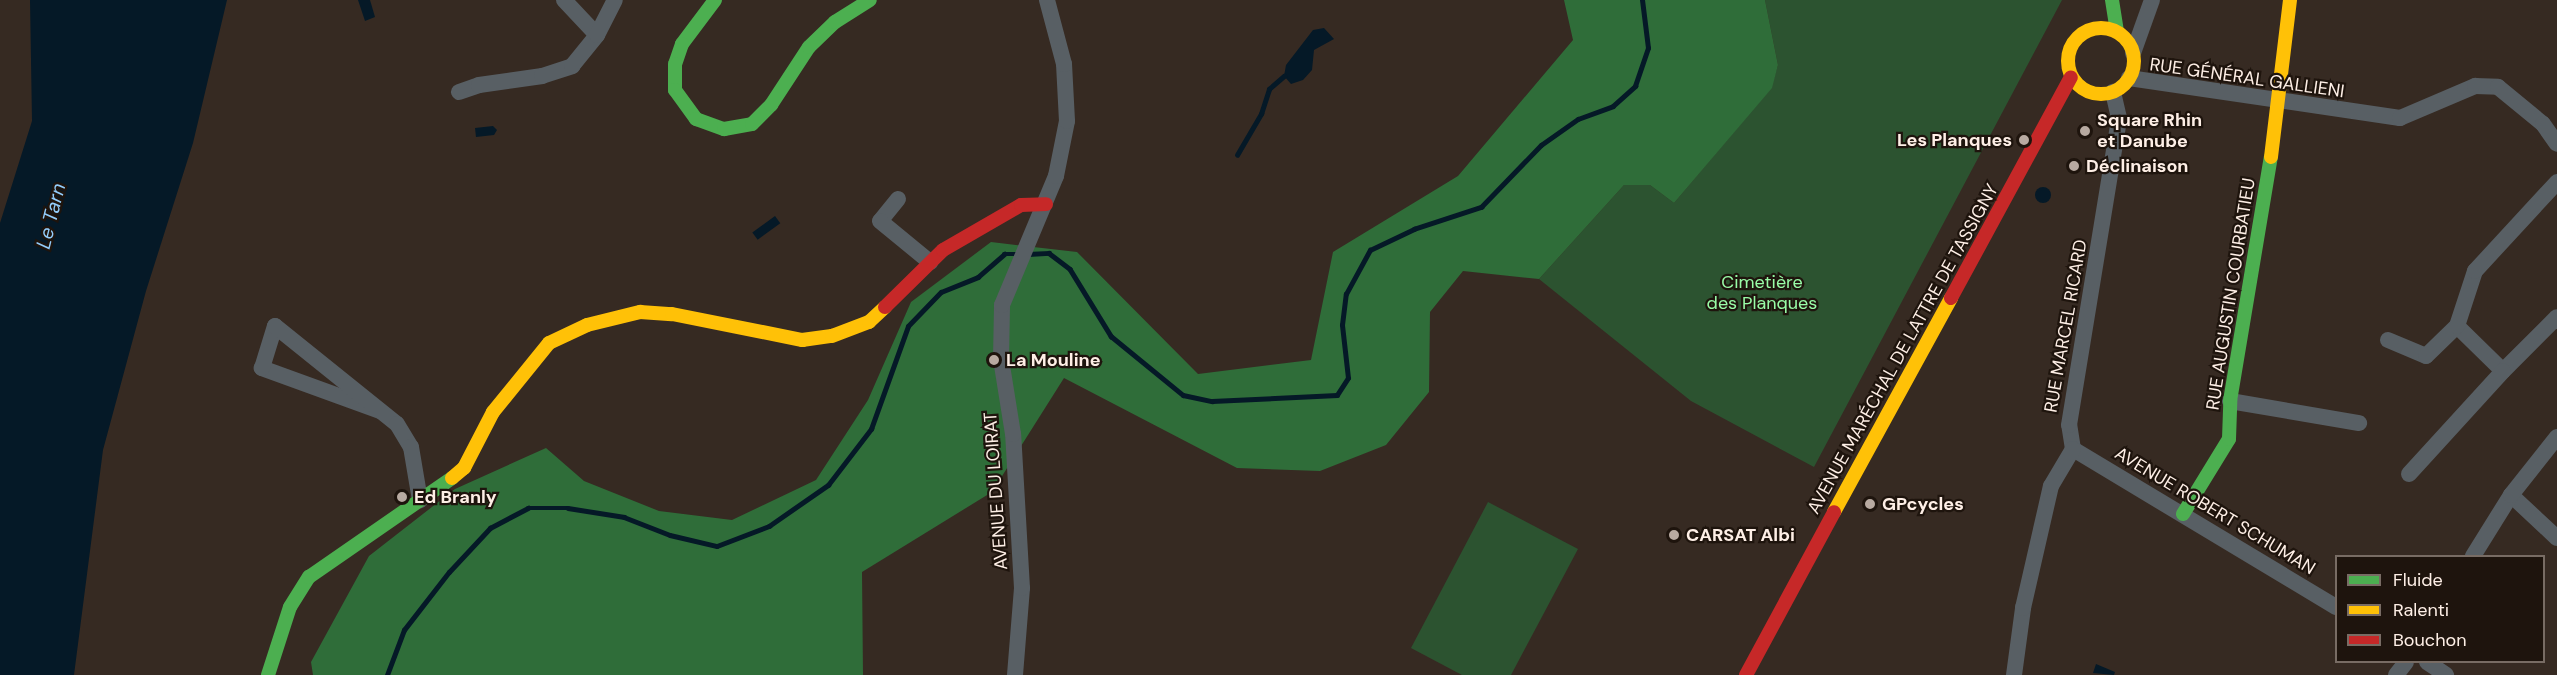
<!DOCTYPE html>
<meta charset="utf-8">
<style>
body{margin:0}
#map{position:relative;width:2557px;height:675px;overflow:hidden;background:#362a22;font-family:"DM Sans",sans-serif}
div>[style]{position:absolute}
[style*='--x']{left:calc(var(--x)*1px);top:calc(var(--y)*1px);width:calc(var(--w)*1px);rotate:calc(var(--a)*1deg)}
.green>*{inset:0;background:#2c5330}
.forest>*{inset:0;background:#2f6d39}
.water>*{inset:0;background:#051927;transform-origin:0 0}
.round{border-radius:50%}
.stream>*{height:4.5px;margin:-2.25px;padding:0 2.25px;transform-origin:2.25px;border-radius:2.25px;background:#051927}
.street>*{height:16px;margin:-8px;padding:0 8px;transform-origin:8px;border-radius:8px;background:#585f64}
.fast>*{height:14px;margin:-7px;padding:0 7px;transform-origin:7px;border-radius:7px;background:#4caf50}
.slow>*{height:14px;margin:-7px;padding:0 7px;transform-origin:7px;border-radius:7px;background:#ffc107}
.slow>.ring{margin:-7px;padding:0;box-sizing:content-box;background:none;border:14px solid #ffc107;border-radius:50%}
.jam>*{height:14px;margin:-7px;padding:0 7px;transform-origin:7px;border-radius:7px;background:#c62828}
.dots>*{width:16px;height:16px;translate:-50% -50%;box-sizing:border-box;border:3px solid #1e140d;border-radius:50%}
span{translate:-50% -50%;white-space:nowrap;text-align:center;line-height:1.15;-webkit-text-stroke:4.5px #1e140d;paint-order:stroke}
.street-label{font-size:18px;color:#feefe6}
.poi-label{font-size:18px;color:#feefe6;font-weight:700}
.left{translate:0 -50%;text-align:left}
.right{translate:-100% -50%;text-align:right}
.park-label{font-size:18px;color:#99fca7}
.water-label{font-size:20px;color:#93cdfb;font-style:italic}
.legend{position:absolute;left:2335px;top:555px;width:210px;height:108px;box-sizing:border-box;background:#1e140d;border:2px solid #786c64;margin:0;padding:8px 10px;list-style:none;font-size:18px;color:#feefe6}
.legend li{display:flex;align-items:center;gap:12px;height:30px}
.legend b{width:30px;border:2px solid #786c64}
</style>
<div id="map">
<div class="green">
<i style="clip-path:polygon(1765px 0,2062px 0,1814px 467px,1691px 401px,1539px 279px,1624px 185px,1650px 185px,1674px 203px,1771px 88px,1778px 65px)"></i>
<i style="clip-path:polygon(1488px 502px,1578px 549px,1511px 675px,1462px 675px,1411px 648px)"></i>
</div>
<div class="forest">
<i style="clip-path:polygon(1564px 0,1765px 0,1778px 65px,1772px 88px,1674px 203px,1650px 185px,1624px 185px,1539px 279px,1463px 271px,1430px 312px,1429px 392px,1386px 445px,1320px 471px,1237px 468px,1064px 378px,992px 492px,862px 572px,863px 675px,313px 675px,311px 662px,369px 556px,455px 489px,546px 448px,584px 481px,659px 511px,732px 520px,816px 480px,868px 400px,911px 302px,991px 242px,1077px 252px,1198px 374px,1311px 360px,1333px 252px,1458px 176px,1573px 40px)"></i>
</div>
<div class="water">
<i style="clip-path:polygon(30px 0,227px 0,193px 143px,146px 291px,103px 450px,74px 675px,0 675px,0 223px,32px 121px)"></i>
<i style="clip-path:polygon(358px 0,370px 0,375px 17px,365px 21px)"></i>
<i style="clip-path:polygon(1324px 28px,1334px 39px,1314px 50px,1312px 70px,1303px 80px,1291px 84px,1284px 76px,1286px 65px,1313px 30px)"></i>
<i style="clip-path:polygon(493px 126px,497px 130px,494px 135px,476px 137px,475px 128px)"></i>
<i class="round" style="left:2035px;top:187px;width:16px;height:16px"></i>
<i style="left:775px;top:216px;width:9px;height:28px;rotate:54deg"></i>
<i style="clip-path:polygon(2096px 664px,2115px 672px,2114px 675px,2093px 673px)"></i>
</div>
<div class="stream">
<i style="--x:1237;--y:155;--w:48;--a:-59.7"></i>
<i style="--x:1261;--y:114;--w:26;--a:-72"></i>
<i style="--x:1269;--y:89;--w:20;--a:-41"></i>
<i style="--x:1028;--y:254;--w:21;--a:-3"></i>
<i style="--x:1049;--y:253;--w:26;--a:37"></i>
<i style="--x:1070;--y:269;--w:79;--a:58.5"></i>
<i style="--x:1111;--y:336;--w:93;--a:39.3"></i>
<i style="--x:1183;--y:395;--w:30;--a:12"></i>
<i style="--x:1212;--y:401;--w:125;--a:-2.7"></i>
<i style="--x:1337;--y:395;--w:20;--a:-57"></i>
<i style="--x:1348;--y:378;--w:53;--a:-96.5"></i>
<i style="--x:1342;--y:325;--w:31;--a:-83"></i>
<i style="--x:1346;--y:294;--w:50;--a:-61.4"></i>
<i style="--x:1370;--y:250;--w:49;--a:-25.5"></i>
<i style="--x:1414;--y:229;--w:71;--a:-18.2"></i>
<i style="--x:1481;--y:207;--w:86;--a:-45.9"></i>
<i style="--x:1541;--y:145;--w:45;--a:-35.1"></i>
<i style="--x:1578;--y:119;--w:37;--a:-20"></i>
<i style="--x:1613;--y:106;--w:30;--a:-42"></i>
<i style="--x:1635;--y:86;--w:40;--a:-71.1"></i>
<i style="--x:1648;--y:48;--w:48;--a:-97.1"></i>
<i style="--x:387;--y:675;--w:48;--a:-69.3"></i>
<i style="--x:404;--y:630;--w:73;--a:-52.2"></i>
<i style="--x:449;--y:572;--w:60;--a:-47"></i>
<i style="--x:490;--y:528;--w:43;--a:-27.8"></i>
<i style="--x:528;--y:508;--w:40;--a:0"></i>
<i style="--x:568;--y:508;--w:57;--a:9.1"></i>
<i style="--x:624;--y:517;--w:49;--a:21.4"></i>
<i style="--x:670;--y:535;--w:48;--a:13.2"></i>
<i style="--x:717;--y:546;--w:56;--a:-21"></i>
<i style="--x:769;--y:526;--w:72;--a:-34.8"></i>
<i style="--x:828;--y:485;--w:71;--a:-52.5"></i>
<i style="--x:871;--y:429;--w:109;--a:-70.2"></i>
<i style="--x:908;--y:326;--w:47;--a:-45.9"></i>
<i style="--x:941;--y:292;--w:40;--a:-22"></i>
<i style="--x:978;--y:277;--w:35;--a:-41"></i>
<i style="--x:1004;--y:254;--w:16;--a:0"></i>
</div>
<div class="street">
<i style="--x:564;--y:0;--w:48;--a:46.7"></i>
<i style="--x:2133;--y:53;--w:56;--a:-70.3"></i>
<i style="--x:2129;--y:78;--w:274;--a:8.4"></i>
<i style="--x:2400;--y:118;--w:82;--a:-23.1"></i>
<i style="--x:2475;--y:86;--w:23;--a:2"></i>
<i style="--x:2498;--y:87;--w:58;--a:39.4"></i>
<i style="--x:2543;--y:124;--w:24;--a:55"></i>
<i style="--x:459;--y:92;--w:21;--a:-19"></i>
<i style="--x:479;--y:85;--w:64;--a:-8.1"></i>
<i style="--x:542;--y:76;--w:32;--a:-18"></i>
<i style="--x:572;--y:66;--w:40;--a:-51"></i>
<i style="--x:597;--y:35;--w:39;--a:-63"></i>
<i style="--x:898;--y:199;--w:28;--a:129"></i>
<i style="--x:880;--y:221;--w:65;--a:39.4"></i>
<i style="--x:2457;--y:326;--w:64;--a:44.4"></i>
<i style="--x:2503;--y:371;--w:76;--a:-45"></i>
<i style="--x:2388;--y:340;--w:41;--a:22.8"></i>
<i style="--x:2426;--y:356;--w:43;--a:-44.1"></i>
<i style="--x:2457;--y:326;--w:58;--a:-71.9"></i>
<i style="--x:2475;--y:271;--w:121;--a:-47.3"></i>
<i style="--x:2230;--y:401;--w:131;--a:9.7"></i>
<i style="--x:380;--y:411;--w:126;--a:-160"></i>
<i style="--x:262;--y:368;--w:44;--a:-72.8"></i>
<i style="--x:275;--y:326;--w:156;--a:38.8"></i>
<i style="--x:397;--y:424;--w:27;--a:59"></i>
<i style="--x:411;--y:447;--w:54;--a:80.4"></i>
<i style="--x:2073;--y:449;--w:24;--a:-99"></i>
<i style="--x:2069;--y:425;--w:311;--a:-80.7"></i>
<i style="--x:2119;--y:118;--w:27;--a:-103"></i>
<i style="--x:2073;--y:449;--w:307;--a:31"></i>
<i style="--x:2409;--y:474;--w:139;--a:-47.6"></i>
<i style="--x:2511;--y:495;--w:63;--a:43.1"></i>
<i style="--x:2473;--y:556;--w:72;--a:-58.1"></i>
<i style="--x:2511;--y:495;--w:74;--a:-51.6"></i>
<i style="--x:2427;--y:662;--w:23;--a:34"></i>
<i style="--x:1015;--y:675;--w:87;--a:-85.4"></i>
<i style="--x:1022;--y:588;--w:154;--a:-93.3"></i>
<i style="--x:1013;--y:434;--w:76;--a:-99.1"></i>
<i style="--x:1001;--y:359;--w:54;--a:-88.9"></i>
<i style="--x:1002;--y:305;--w:140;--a:-67.3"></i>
<i style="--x:1056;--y:176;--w:56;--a:-78.7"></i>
<i style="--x:1067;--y:121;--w:57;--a:-93"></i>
<i style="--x:1064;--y:64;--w:66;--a:-104.9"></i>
<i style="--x:2014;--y:675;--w:68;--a:-82.3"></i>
<i style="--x:2023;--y:608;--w:125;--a:-77.1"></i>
<i style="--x:2051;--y:486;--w:43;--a:-59.3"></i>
<i style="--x:2396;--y:675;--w:16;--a:-52"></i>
</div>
<div class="fast">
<i style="--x:715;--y:0;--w:55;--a:126.9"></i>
<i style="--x:682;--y:44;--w:21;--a:109"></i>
<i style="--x:675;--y:64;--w:26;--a:90"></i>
<i style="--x:675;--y:90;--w:36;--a:54"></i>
<i style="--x:696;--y:119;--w:30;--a:20"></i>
<i style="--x:724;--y:129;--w:28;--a:-10"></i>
<i style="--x:752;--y:124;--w:27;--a:-45"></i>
<i style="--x:771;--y:105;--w:69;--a:-56.8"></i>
<i style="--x:809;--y:47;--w:36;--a:-44"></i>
<i style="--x:835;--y:22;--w:41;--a:-32.2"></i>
<i style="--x:2112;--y:0;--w:32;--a:81"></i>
<i style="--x:2183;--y:514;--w:88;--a:-58.5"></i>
<i style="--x:2229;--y:439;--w:38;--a:-88"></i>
<i style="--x:2230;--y:401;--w:247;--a:-80.5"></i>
<i style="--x:268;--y:675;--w:71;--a:-72.1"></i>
<i style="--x:290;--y:607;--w:36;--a:-58"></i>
<i style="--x:309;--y:577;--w:174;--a:-34.7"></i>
</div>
<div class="slow">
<i class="ring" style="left:2068px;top:28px;width:52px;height:52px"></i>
<i style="--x:2271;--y:157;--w:158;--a:-83.1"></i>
<i style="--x:452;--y:478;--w:16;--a:-40"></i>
<i style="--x:464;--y:468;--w:63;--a:-62.6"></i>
<i style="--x:493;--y:412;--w:89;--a:-50.9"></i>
<i style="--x:549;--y:343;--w:42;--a:-25.3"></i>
<i style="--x:587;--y:325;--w:55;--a:-13.8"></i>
<i style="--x:640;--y:312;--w:32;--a:4"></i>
<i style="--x:672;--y:314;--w:133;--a:11.3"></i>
<i style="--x:802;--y:340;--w:30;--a:-8"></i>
<i style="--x:832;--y:336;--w:40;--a:-21"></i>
<i style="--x:869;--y:322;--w:22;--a:-43"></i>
<i style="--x:1834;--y:512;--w:244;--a:-61.3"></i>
</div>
<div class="jam">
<i style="--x:1951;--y:298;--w:251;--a:-61.5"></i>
<i style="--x:885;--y:307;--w:81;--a:-44.5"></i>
<i style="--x:943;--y:250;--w:90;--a:-30"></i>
<i style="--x:1021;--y:205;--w:25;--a:-2"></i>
<i style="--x:1746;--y:675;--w:185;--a:-61.6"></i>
</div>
<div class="dots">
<i style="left:2085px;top:131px;background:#b8aaa1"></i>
<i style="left:2024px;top:140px;background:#b8aaa1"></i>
<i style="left:2074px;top:166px;background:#b8aaa1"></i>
<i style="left:994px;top:360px;background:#b8aaa1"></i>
<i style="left:402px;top:497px;background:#b8aaa1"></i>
<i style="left:1870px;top:504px;background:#b8aaa1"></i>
<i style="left:1674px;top:535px;background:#b8aaa1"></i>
</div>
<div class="street-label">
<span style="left:2247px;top:78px;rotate:8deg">RUE GÉNÉRAL GALLIENI</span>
<span style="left:2231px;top:294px;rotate:-81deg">RUE AUGUSTIN COURBATIEU</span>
<span style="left:2066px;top:326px;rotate:-80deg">RUE MARCEL RICARD</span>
<span style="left:1903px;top:349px;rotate:-61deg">AVENUE MARÉCHAL DE LATTRE DE TASSIGNY</span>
<span style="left:996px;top:491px;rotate:-94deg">AVENUE DU LOIRAT</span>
<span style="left:2215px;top:511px;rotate:31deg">AVENUE ROBERT SCHUMAN</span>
</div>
<div class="poi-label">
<span class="left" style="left:2097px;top:131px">Square Rhin<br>et Danube</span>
<span class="right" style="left:2012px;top:140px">Les Planques</span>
<span class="left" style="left:2086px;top:166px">Déclinaison</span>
<span class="left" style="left:1006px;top:360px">La Mouline</span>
<span class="left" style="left:414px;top:497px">Ed Branly</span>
<span class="left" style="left:1882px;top:504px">GPcycles</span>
<span class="left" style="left:1686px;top:535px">CARSAT Albi</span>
</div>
<div class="park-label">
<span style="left:1762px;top:293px">Cimetière<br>des Planques</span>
</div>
<div class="water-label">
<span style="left:51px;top:216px;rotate:-76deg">Le Tarn</span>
</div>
<ul class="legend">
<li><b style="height:8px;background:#4caf50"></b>Fluide</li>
<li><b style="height:8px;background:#ffc107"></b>Ralenti</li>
<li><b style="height:8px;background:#c62828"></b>Bouchon</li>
</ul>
</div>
